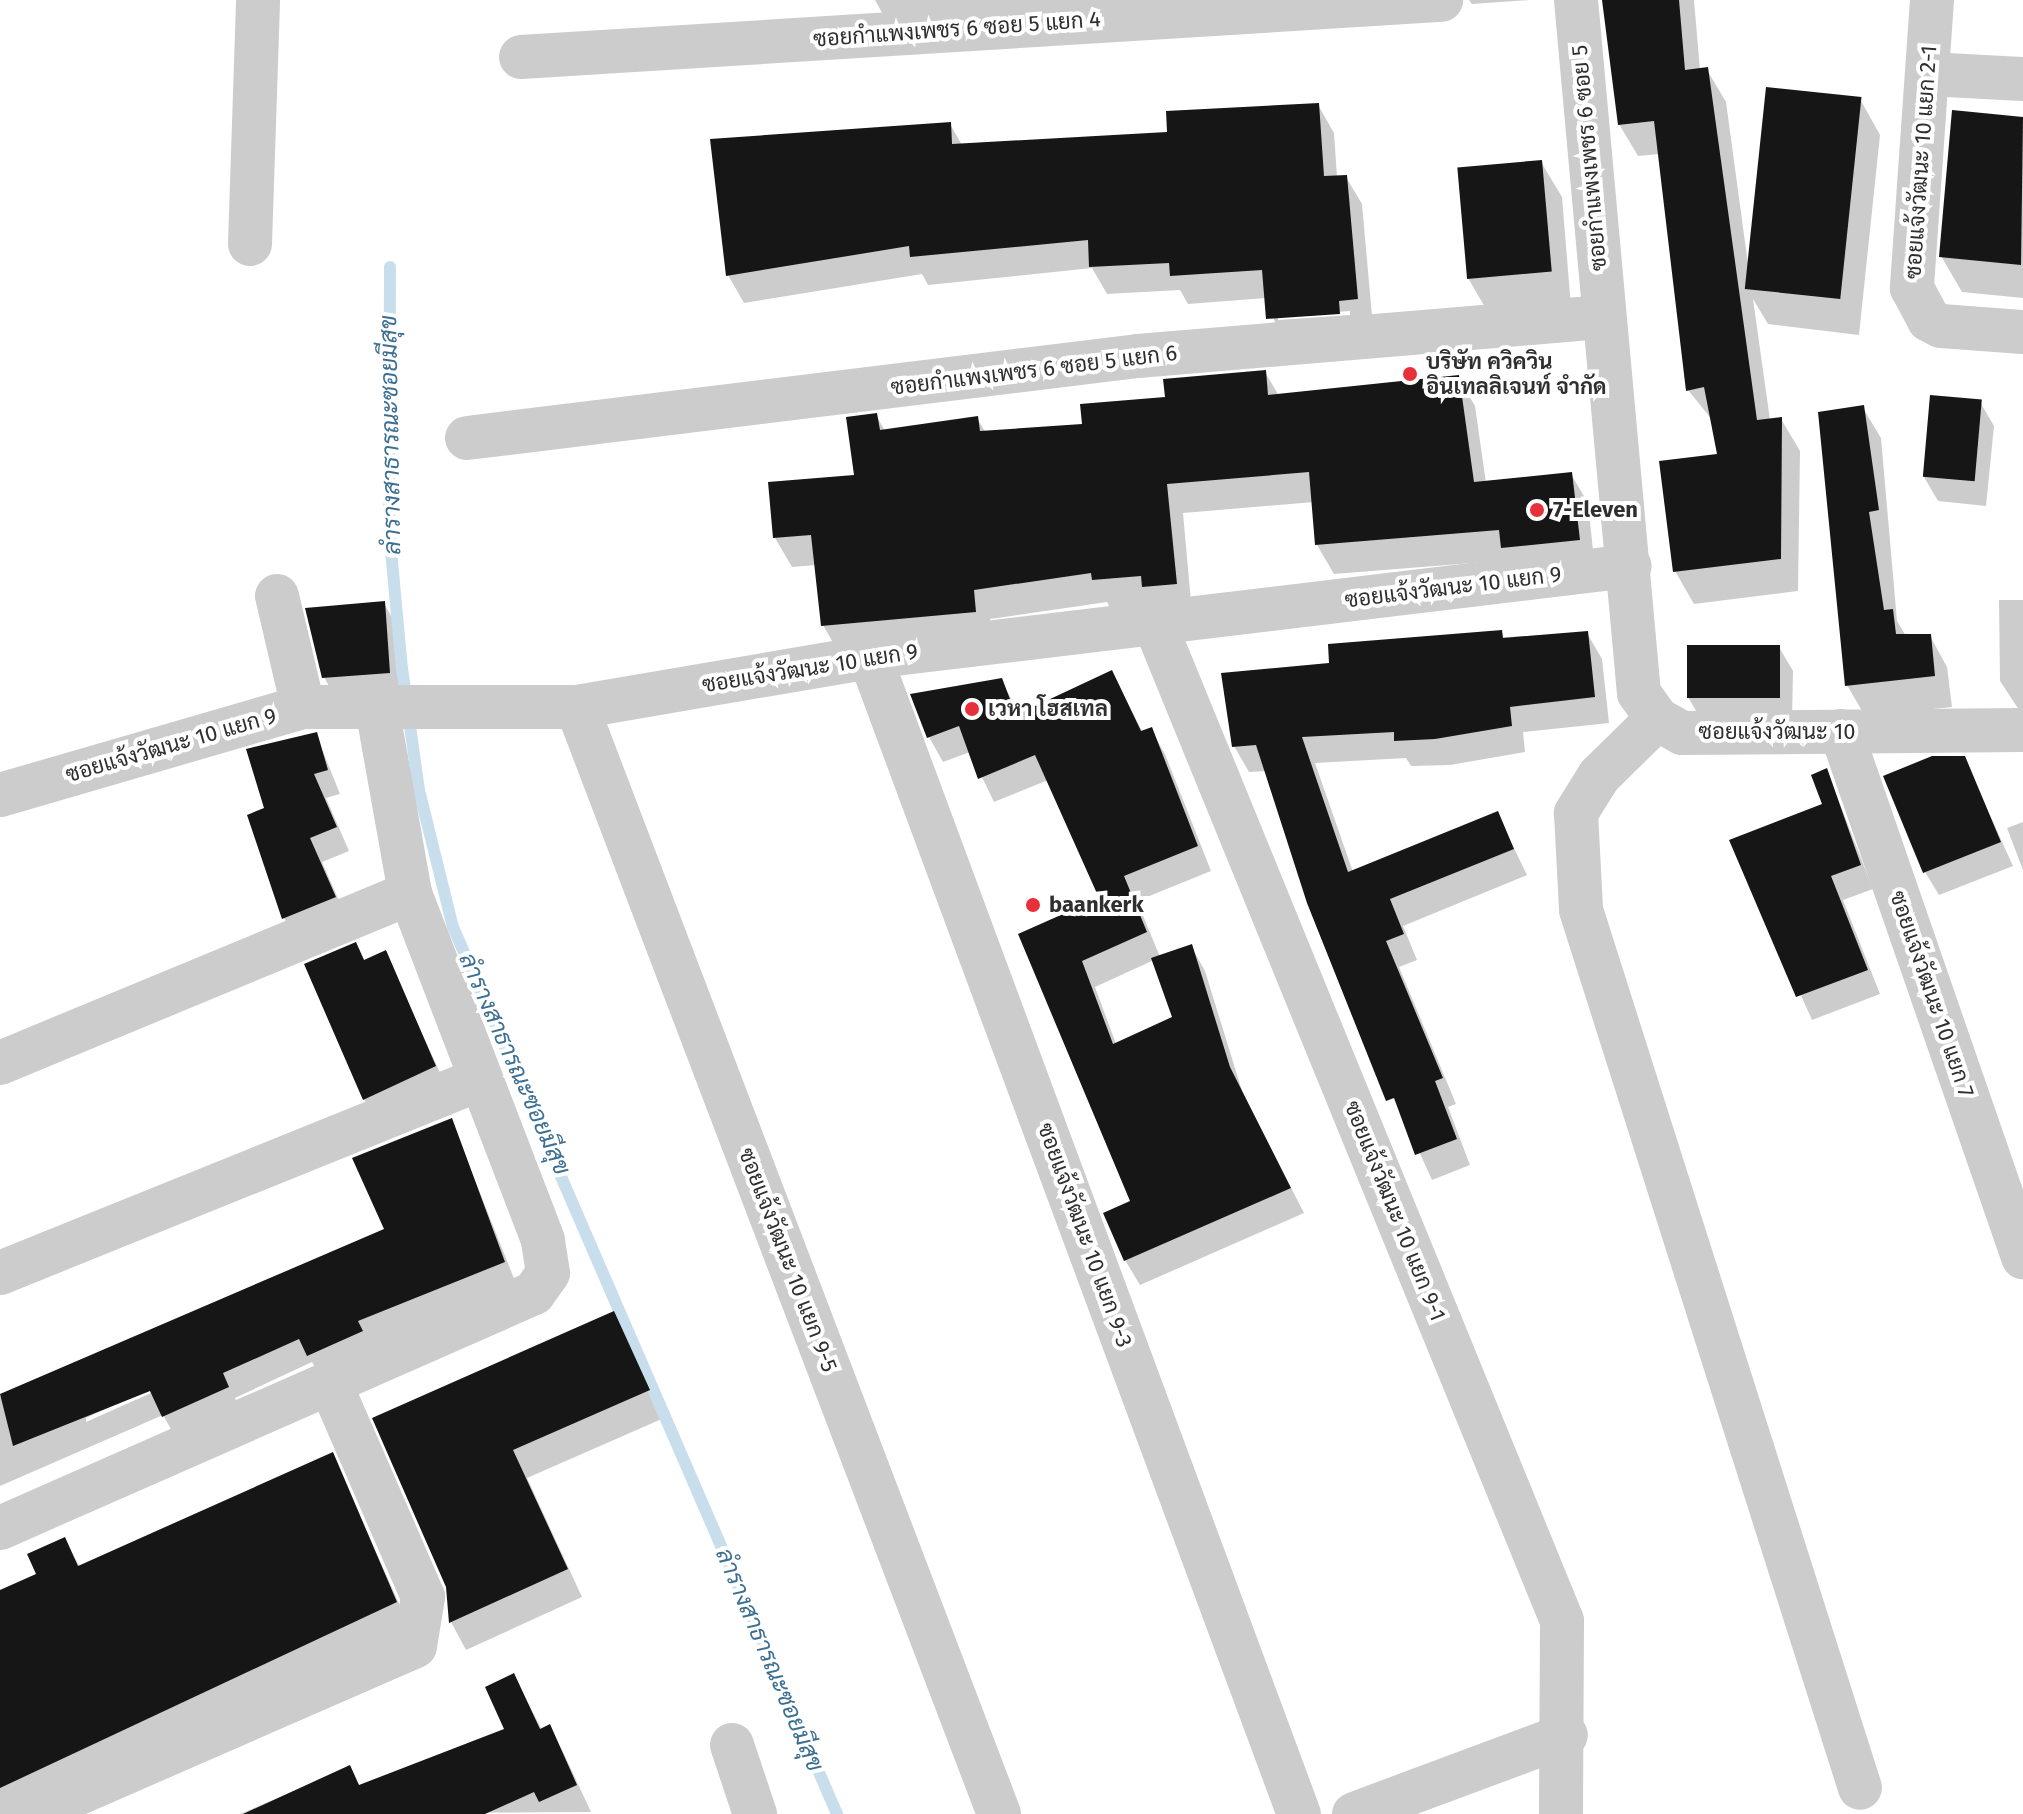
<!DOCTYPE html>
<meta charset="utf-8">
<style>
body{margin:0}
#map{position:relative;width:2023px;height:1814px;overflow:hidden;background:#fff;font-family:"Fira Sans",Sarabun,sans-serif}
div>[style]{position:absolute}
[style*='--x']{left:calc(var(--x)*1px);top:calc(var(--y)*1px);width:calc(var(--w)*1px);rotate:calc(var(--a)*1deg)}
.shadow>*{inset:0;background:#0003}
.stream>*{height:12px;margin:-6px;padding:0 6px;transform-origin:6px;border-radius:6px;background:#c9deec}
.building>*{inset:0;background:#161616;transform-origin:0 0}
.minor>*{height:44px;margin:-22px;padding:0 22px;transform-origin:22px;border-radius:22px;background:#ccc}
.dots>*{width:22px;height:22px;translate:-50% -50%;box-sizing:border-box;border:4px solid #fff;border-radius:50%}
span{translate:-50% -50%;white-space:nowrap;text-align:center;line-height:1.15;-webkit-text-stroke:8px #fff;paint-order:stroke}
.street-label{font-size:22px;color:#2f2f2f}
.poi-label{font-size:22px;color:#2f2f2f;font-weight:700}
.left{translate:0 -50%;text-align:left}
.water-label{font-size:24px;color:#3c6f92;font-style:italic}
</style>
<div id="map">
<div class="shadow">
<i style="clip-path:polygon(875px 0,1120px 0,892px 31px)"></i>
<i style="clip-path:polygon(1469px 0,1530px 0,1472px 4px)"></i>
<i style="clip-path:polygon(1608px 0,1694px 0,1700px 70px,1707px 70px,1726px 102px,1748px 264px,1860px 99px,1880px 135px,1859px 335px,1768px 324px,1753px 299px,1770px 420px,1781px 419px,1800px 451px,1798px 591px,1694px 604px,1675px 571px,1719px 456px,1713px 421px,1688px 390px,1660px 154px,1638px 156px,1619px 124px)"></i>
<i style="clip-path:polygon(evenodd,1318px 105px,1334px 133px,1337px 177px,1346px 177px,1362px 204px,1373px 327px,1284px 346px,1266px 298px,1188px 304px,1180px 290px,1107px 294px,1092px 268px,928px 285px,922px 274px,744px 303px,728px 275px,950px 124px,962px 145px,1170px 134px,1318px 105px,1350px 311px,1350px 315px,1278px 320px,1278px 316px,1350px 311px)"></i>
<i style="clip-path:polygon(1954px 112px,2023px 119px,2023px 298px,1962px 292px,1941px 256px)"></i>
<i style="clip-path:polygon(1541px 162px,1562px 197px,1571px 307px,1489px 314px,1468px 278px)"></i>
<i style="clip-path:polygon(1265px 372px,1279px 396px,1458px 377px,1475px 406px,1486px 483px,1571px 474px,1588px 503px,1595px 569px,1510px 560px,1334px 574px,1317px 545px,1314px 502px,1183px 513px,1192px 613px,1110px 608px,1107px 602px,990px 619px,992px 641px,840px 655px,823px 625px,816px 565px,792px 567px,775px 538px,856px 477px,876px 415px,885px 431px,977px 418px,986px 433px,1084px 426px)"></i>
<i style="clip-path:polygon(1980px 402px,1994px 426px,1986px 506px,1938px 501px,1924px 477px)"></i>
<i style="clip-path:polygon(1863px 408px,1881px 438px,1897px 621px,1906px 636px,1930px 636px,1947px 667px,1952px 707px,1865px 716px,1847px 685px)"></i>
<i style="clip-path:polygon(1999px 600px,2023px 600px,2023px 716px,2000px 681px)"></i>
<i style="clip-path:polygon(384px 603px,397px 627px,403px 696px,337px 701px,324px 677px)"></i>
<i style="clip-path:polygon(1587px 633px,1602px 659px,1609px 723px,1523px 732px,1525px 752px,1450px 765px,1411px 766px,1406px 758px,1315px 763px,1353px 872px,1497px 813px,1527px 875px,1403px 926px,1417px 960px,1399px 967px,1456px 1104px,1448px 1107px,1470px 1165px,1432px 1180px,1333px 962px,1267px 771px,1249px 772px,1234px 746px,1331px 665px,1330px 646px)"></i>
<i style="clip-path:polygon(1779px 647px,1793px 671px,1792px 721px,1702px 721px,1688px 697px)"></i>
<i style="clip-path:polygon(evenodd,1112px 672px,1143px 733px,1151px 730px,1165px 754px,1211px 871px,1137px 901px,1160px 957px,1191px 946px,1205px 971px,1243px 1094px,1304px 1213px,1140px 1285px,1125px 1260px,1132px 1202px,1021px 936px,1102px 899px,1048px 780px,994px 802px,970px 752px,943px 762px,929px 737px,1001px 680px,1020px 715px,1112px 672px,1154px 960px,1175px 1018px,1116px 1044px,1095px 987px,1154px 960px)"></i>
<i style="clip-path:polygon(316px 734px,340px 794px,326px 798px,349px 851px,322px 862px,348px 921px,298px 941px,284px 918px,266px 809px)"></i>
<i style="clip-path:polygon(1964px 758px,2013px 866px,1939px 895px,1925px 872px)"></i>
<i style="clip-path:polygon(1827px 771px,1873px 889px,1843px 900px,1880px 994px,1812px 1020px,1732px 841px,1824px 805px)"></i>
<i style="clip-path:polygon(2023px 822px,2023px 870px,2007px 828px)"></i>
<i style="clip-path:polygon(356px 945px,365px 961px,385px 953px,448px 1090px,378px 1122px,364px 1099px)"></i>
<i style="clip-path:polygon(evenodd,451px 1120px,517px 1286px,322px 1379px,312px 1362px,235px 1398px,241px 1411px,177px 1440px,163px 1415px,0 1486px,0 1397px,387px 1230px,451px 1120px,158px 1385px,160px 1389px,86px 1422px,86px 1418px,158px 1385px)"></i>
<i style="clip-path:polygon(614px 1314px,664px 1418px,527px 1478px,582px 1597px,466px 1650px,451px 1622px,448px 1587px,375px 1419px)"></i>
<i style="clip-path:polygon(332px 1454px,410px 1628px,31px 1814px,0 1814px,0 1592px,39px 1575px,64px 1539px,80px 1567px)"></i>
<i style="clip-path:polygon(514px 1676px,542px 1730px,549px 1727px,564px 1754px,591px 1812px,240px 1814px,349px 1768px,360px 1787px,507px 1730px)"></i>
</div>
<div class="stream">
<i style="--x:390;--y:267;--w:262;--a:90.2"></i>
<i style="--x:389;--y:529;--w:140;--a:84.7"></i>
<i style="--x:402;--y:668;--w:123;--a:82.1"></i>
<i style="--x:419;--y:790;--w:141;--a:76.1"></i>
<i style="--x:453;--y:927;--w:967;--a:66.59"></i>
</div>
<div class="building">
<i style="clip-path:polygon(1602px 0,1679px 0,1685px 70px,1708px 67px,1757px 420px,1782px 417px,1781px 559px,1673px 572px,1659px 461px,1717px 454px,1704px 387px,1686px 391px,1654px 121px,1618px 125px)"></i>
<i style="left:1766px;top:87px;width:96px;height:203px;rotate:6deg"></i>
<i style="clip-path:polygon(1319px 103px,1324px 176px,1347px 175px,1358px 299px,1339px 301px,1340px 314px,1266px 319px,1262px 270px,1170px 276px,1169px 263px,1089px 267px,1088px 240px,910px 257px,909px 246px,726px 276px,710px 139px,951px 122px,952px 144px,1167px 132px,1166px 111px)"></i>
<i style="clip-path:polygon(1952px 110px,2023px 117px,2021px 265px,1939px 257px)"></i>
<i style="left:1542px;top:160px;width:112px;height:85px;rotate:85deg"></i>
<i style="clip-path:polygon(1266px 370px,1268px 395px,1459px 375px,1474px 482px,1572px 472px,1580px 540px,1501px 548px,1499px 530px,1315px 545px,1309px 472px,1167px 484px,1177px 584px,1142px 587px,1141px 576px,1092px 580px,1091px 573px,974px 590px,976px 612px,821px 626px,811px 535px,773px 538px,768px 482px,854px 475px,846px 417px,877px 413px,880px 430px,978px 416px,980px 431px,1082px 424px,1080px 404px,1165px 397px,1163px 379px)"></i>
<i style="left:1930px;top:395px;width:52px;height:82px;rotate:5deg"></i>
<i style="clip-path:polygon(1864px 405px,1879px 510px,1869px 512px,1884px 610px,1893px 609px,1896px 634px,1931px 634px,1935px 676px,1845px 686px,1818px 412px)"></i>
<i style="clip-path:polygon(385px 601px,390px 673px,322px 678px,305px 608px)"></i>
<i style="clip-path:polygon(1502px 630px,1503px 638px,1588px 631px,1595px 697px,1510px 707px,1512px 726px,1435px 739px,1394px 741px,1394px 732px,1302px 737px,1348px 872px,1498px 811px,1514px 849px,1390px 899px,1404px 934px,1386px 941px,1443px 1078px,1435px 1081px,1457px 1139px,1415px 1155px,1394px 1098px,1386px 1101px,1307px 903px,1256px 745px,1232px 747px,1221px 673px,1329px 663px,1328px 644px)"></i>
<i style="left:1687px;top:645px;width:93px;height:53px"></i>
<i style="clip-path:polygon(1112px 670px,1141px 731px,1152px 727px,1198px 846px,1124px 876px,1147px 932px,1082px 961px,1113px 1044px,1172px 1017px,1151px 958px,1192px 944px,1230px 1067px,1291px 1188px,1124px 1261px,1103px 1213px,1130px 1201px,1018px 934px,1099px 898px,1035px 755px,978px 779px,959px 726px,927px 738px,910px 694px,1002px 678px,1016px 715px)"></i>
<i style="clip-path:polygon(317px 732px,328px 770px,314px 774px,337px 827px,310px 838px,336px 897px,282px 919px,247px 815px,264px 808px,246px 749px)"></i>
<i style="clip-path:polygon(1932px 756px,1965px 756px,2001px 842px,1923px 873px,1883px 776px)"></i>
<i style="clip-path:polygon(1827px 768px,1861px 865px,1831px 876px,1868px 970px,1796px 997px,1729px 840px,1822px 804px,1811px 775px)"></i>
<i style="clip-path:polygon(356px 942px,364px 960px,386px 950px,436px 1066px,363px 1100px,304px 964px)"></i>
<i style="clip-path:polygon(452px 1118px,505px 1262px,358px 1321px,363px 1331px,307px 1356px,299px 1339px,223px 1373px,229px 1387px,162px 1417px,150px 1391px,13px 1446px,0 1394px,384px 1229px,352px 1158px)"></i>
<i style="clip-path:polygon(614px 1311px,650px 1390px,513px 1450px,568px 1569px,449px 1623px,446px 1587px,372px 1418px)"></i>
<i style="clip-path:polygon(333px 1452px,397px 1602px,0 1788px,0 1590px,36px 1574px,27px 1554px,65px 1537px,78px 1566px)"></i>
<i style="clip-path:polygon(514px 1673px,540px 1729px,550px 1724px,577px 1785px,539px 1802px,534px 1792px,485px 1814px,243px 1814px,350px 1765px,359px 1785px,504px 1729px,485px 1687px)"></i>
</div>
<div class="minor">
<i style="--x:1576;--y:0;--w:696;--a:84.81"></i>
<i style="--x:1639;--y:693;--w:32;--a:55"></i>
<i style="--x:1657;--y:719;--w:29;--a:29"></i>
<i style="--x:1682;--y:733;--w:341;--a:-0.5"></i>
<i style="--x:1932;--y:0;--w:289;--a:94"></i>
<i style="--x:1912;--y:288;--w:36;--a:62"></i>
<i style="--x:1929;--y:320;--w:13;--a:27"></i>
<i style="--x:1941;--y:326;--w:82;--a:4.2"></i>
<i style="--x:521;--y:57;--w:922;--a:-3.55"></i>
<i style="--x:1928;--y:74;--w:95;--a:3"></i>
<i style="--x:250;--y:244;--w:244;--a:-88.1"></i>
<i style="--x:467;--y:438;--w:676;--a:-6.97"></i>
<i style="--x:1138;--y:356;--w:467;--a:-4.8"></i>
<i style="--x:277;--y:596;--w:114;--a:76.8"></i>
<i style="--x:1154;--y:622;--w:1079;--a:67.78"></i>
<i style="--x:1562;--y:1621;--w:193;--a:90.3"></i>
<i style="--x:870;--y:657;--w:1234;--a:69.66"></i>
<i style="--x:577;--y:707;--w:1185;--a:69.13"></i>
<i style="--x:1657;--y:719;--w:81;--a:135.5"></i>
<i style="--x:1599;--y:776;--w:44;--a:121.9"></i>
<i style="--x:1576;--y:813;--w:97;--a:87"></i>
<i style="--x:1581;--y:910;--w:921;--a:72.37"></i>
<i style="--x:1841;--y:731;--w:557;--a:70.91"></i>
<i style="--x:0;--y:795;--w:316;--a:-16.2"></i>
<i style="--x:303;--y:707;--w:274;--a:0"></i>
<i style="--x:577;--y:707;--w:297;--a:-9.7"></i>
<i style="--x:870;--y:657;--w:765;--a:-6.83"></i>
<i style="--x:0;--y:1063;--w:444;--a:-22.5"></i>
<i style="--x:0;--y:1273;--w:515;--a:-21.99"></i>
<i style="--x:0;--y:1528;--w:583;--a:-23.75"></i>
<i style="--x:534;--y:1293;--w:24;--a:-55"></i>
<i style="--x:548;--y:1273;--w:33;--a:-99"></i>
<i style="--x:543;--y:1240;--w:372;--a:-111"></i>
<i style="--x:410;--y:893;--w:188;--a:-100.1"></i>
<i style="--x:732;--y:1745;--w:73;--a:71.6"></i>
<i style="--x:31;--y:1814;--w:419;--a:-23.6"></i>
<i style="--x:415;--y:1646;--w:50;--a:-80.7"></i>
<i style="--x:423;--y:1597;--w:231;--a:-113.5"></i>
<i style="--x:1354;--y:1814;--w:226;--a:-20.4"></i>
</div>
<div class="dots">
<i style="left:1410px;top:374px;background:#e73039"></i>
<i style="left:1537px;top:510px;background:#e73039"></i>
<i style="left:972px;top:709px;background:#e73039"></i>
<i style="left:1033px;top:905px;background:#e73039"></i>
</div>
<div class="street-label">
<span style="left:957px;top:29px;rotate:-4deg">ซอยกำแพงเพชร 6 ซอย 5 แยก 4</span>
<span style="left:1589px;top:158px;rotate:-95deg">ซอยกำแพงเพชร 6 ซอย 5</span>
<span style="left:1921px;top:162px;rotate:-86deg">ซอยแจ้งวัฒนะ 10 แยก 2-1</span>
<span style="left:1034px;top:370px;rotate:-7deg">ซอยกำแพงเพชร 6 ซอย 5 แยก 6</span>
<span style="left:1453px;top:587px;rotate:-7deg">ซอยแจ้งวัฒนะ 10 แยก 9</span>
<span style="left:810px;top:668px;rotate:-9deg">ซอยแจ้งวัฒนะ 10 แยก 9</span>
<span style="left:1777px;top:732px">ซอยแจ้งวัฒนะ 10</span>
<span style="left:171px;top:745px;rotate:-16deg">ซอยแจ้งวัฒนะ 10 แยก 9</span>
<span style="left:1932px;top:994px;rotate:71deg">ซอยแจ้งวัฒนะ 10 แยก 7</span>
<span style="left:1395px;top:1211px;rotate:68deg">ซอยแจ้งวัฒนะ 10 แยก 9-1</span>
<span style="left:1085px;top:1235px;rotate:70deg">ซอยแจ้งวัฒนะ 10 แยก 9-3</span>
<span style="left:788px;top:1260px;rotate:69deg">ซอยแจ้งวัฒนะ 10 แยก 9-5</span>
</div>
<div class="poi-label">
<span class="left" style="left:1426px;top:374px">บริษัท ควิควิน<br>อินเทลลิเจนท์ จำกัด</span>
<span class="left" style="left:1553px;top:510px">7-Eleven</span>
<span class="left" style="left:988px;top:709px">เวหา โฮสเทล</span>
<span class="left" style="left:1049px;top:905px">baankerk</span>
</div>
<div class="water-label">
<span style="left:391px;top:435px;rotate:-91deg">ลำรางสาธารณะซอยมีสุข</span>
<span style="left:514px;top:1064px;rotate:66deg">ลำรางสาธารณะซอยมีสุข</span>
<span style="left:769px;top:1660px;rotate:67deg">ลำรางสาธารณะซอยมีสุข</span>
</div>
</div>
